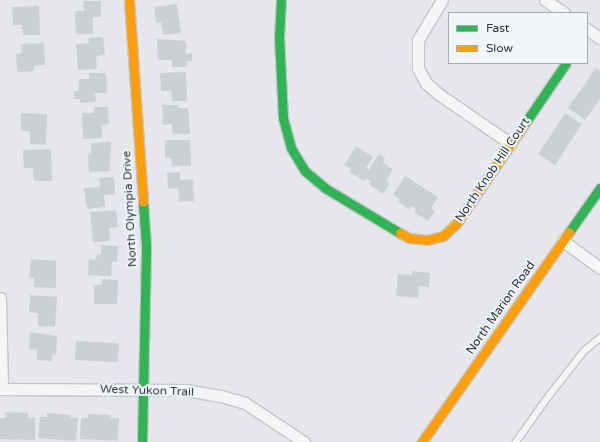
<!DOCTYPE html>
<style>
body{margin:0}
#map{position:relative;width:600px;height:442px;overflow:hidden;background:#e5e7ea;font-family:"Varela Round",sans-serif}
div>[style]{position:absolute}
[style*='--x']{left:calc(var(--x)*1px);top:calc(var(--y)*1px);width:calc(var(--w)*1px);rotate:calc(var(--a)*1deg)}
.building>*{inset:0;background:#cdd0d3;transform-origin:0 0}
.roads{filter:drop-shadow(1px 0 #c3c5c8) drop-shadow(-1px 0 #c3c5c8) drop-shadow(0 1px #c3c5c8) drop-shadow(0 -1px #c3c5c8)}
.lane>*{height:5.5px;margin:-2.75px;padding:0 2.75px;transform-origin:2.75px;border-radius:2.75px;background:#f4f5f7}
.street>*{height:11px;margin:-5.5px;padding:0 5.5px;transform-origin:5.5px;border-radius:5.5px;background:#f4f5f7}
.fast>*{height:9px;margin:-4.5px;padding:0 4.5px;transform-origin:4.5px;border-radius:4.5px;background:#30b455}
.slow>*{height:9px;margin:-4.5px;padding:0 4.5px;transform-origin:4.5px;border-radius:4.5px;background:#ff9f0a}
span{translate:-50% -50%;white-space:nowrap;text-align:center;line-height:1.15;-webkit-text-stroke:4px #f3f6f9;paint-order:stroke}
.street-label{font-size:12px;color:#2a3745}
.legend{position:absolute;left:448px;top:12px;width:140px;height:52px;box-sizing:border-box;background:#f3f6f9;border:1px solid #a3aab1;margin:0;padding:5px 7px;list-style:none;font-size:12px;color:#2a3745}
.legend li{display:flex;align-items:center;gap:8px;height:20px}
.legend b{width:20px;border:1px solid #a3aab1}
</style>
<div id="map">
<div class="building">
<i style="clip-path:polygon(83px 1px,101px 1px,101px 17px,93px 17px,93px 34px,76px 34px,75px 11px,84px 11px)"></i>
<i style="clip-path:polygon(177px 4px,181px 33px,163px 35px,161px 22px,156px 23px,154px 7px)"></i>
<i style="clip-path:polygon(39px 6px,40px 35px,23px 35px,22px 25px,13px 25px,12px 7px)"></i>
<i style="clip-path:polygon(103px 37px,105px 55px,96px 56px,97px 69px,78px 70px,76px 44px,89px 43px,88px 38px)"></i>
<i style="clip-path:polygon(157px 39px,186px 41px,186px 54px,192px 53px,192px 61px,187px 61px,187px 67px,172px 67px,172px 60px,158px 60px)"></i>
<i style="clip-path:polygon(44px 43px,45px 65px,34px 66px,34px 71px,17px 72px,16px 54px,22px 53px,21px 44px)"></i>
<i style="clip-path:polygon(596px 68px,600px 71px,600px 99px,585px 120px,568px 108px)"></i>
<i style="clip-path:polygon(186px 72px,187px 101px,172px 101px,171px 91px,161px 91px,160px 73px)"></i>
<i style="clip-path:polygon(89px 73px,106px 73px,107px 93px,95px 93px,96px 102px,80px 103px,80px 99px,74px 99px,74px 91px,79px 91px,79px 79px,89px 79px)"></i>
<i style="clip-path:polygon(162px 105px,178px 105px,178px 108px,188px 108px,190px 134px,173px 134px,172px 124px,163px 125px)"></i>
<i style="clip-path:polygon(94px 107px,108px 107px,109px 124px,102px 125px,102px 138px,83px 139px,82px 113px,94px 113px)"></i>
<i style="clip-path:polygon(21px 113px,47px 114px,46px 145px,30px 144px,30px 131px,21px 131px)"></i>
<i style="left:565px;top:113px;width:20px;height:49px;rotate:33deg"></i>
<i style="clip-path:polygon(165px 140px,190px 140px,191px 166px,172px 166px,171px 158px,165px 158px)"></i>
<i style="clip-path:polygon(111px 142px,110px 171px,89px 172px,88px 154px,91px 154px,91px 143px)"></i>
<i style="clip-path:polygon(356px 146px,373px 157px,366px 168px,369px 170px,379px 154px,385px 158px,383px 163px,393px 169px,386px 181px,390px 183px,383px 194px,369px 184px,371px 181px,366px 178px,364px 181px,349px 172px,351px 169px,344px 165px)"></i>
<i style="clip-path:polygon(51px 149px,52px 181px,34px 181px,33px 168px,24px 168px,23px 150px)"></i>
<i style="clip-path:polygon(180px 172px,180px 180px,193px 179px,194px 201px,179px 202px,178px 188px,168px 189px,167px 173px)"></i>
<i style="clip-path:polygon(405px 176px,438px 197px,431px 208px,435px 211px,428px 221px,414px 212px,416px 209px,411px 206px,409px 209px,398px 202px,400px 199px,393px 195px)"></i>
<i style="clip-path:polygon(114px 177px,115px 194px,104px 195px,105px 207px,87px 209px,84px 188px,100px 187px,99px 178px)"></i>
<i style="clip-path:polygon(116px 210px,118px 227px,109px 228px,110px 241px,93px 242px,90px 212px)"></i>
<i style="clip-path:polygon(102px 245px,118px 246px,117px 262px,112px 262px,111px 276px,88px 275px,89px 259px,96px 260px,97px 254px,101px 254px)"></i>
<i style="clip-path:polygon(31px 259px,56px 261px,56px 288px,34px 287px,34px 278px,29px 278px)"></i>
<i style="clip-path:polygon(412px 271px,430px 273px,429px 287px,419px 286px,418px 298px,396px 296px,398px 274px,412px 275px)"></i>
<i style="clip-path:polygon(102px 279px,118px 280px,117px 304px,94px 304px,94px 285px,102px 285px)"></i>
<i style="clip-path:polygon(30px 295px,57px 297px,55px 327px,38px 326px,38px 313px,29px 312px)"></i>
<i style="clip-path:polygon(30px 332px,57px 336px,56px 355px,52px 354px,52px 361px,37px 360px,37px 350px,29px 349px)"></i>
<i style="left:76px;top:341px;width:43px;height:19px;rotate:3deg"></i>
<i style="clip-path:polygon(5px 412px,28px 413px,28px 418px,35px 418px,35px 440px,0 439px,0 418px,5px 418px)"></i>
<i style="clip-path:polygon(47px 413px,70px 415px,70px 417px,78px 418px,76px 441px,38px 438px,40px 417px,47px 417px)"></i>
<i style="clip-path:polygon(88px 414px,111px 415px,111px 418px,119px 418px,118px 441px,80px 439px,81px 418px,88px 418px)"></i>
</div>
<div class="roads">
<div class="lane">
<i style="--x:516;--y:442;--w:50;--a:-54.7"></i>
<i style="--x:545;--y:401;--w:63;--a:-52"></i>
<i style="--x:584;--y:351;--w:21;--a:-39"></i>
</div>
<div class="street">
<i style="--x:442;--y:0;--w:47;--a:121"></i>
<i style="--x:418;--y:40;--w:28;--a:90"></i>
<i style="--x:418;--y:68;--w:17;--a:62"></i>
<i style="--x:426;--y:83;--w:18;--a:41"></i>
<i style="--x:440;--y:95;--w:86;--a:34.6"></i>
<i style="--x:545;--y:0;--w:23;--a:34"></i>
<i style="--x:587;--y:29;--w:16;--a:35"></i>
<i style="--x:563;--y:241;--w:46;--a:36.1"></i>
<i style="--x:0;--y:298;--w:91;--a:88.7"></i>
<i style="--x:0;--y:389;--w:186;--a:0.3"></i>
<i style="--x:186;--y:390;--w:36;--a:10"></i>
<i style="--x:221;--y:396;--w:25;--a:16"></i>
<i style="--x:245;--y:403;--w:71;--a:33.5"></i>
</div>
<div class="fast">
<i style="--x:281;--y:0;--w:36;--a:93"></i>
<i style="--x:279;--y:36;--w:82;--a:87.2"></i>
<i style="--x:283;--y:118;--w:31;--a:75"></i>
<i style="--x:291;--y:148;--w:27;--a:59"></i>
<i style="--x:305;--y:171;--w:26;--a:40"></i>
<i style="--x:325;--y:188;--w:87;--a:31"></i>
<i style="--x:523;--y:126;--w:76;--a:-55.7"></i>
<i style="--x:569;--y:232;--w:54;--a:-54.8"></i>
<i style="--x:142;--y:442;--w:197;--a:-88.8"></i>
<i style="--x:146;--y:245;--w:43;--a:-94"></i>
</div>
<div class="slow">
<i style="--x:129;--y:0;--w:202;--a:86"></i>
<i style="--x:400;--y:233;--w:10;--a:29"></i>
<i style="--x:409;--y:238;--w:18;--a:6"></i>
<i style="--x:427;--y:240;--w:16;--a:-14"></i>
<i style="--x:443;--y:236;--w:18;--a:-43"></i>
<i style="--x:456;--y:224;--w:119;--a:-55.6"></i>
<i style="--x:422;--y:442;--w:256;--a:-55"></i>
</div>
</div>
<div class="street-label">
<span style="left:493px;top:170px;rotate:-56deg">North Knob Hill Court</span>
<span style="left:130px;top:209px;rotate:-93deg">North Olympia Drive</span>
<span style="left:501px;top:308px;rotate:-55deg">North Marion Road</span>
<span style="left:147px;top:391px;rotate:2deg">West Yukon Trail</span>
</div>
<ul class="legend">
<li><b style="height:5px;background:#30b455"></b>Fast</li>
<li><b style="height:5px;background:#ff9f0a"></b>Slow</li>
</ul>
</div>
